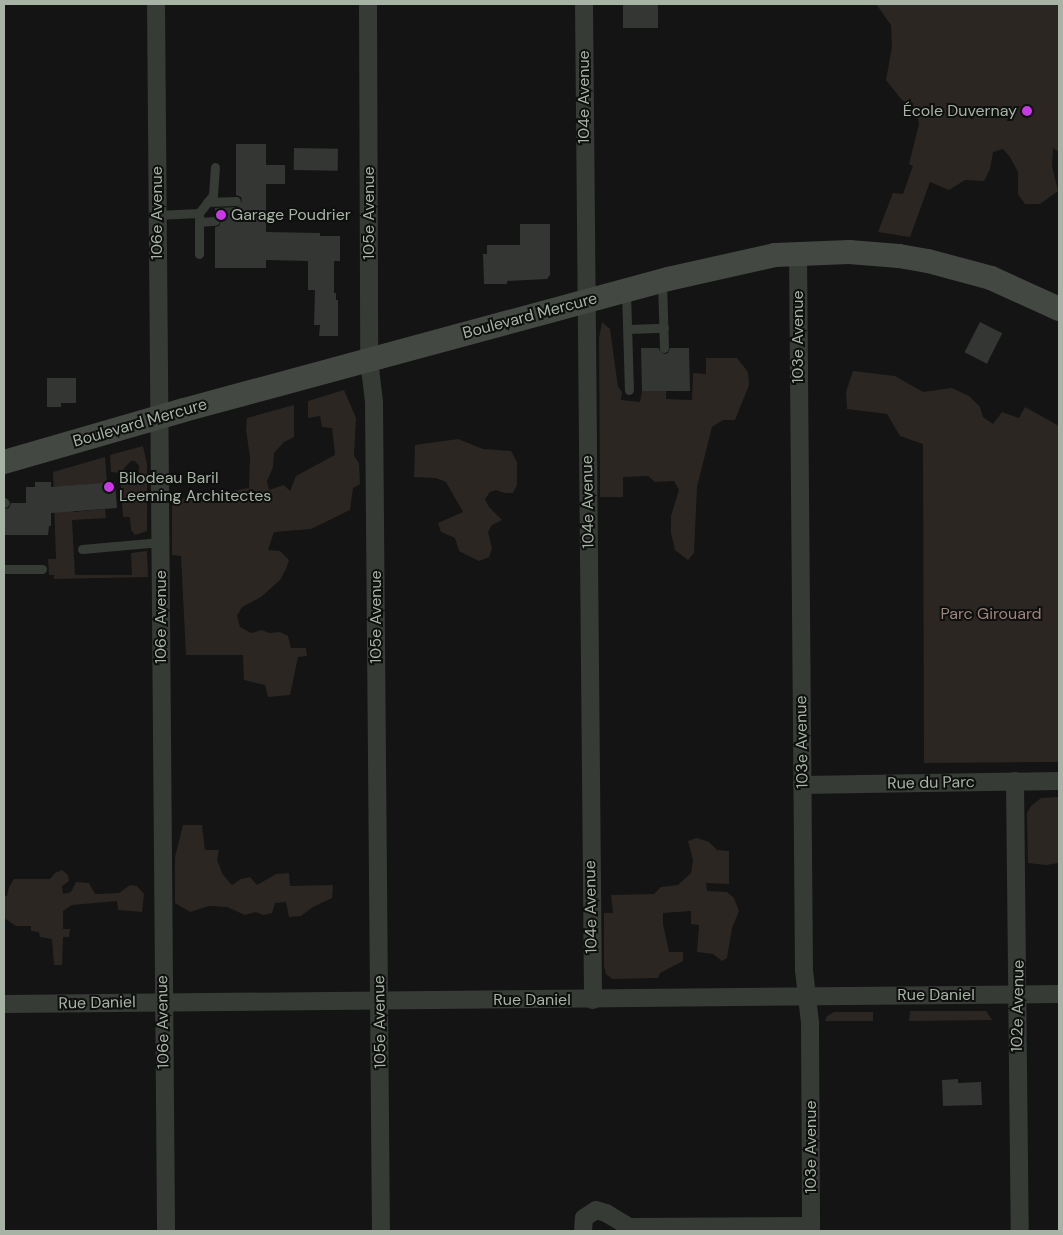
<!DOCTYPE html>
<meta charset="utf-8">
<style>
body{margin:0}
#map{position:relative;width:1063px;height:1235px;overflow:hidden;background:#131413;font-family:"DM Sans",sans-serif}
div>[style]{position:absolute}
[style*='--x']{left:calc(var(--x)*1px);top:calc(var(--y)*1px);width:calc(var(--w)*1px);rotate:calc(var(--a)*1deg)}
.green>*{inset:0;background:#2c2623}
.building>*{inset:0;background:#333633;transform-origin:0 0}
.lane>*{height:9px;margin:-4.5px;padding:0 4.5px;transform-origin:4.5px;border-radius:4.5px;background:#363b36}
.street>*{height:18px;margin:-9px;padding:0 9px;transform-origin:9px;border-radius:9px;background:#363b36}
.secondary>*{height:24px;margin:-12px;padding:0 12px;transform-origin:12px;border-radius:12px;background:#434942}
.dots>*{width:14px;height:14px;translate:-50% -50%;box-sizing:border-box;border:2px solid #0e0f0e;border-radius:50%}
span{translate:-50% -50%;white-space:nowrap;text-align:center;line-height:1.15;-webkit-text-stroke:4px #0e0f0e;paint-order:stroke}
.street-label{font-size:16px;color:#a7b4a5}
.poi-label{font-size:16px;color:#a7b4a5}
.right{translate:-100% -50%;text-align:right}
.left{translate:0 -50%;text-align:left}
.park-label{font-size:16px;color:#9e857d}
.frame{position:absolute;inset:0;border:5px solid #a7b4a5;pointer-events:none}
</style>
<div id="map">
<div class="green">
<i style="clip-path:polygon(876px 4px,1059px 4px,1059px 152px,1053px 148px,1052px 166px,1058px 191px,1040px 204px,1025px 204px,1018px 194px,1018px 172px,1010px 157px,1003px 149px,993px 152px,990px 169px,984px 181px,965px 180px,949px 190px,930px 182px,910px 237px,878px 232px,893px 193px,903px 194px,913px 166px,909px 164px,919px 124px,917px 113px,901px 99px,886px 80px,892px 47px,891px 25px)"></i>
<i style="clip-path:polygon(602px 322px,610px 329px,618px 387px,622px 392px,621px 400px,640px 402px,642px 391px,666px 391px,666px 399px,692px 400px,693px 373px,706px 374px,706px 358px,737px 358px,748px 372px,749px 385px,735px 420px,723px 420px,712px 427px,697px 487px,694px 553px,688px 560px,675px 550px,671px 533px,671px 516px,679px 490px,674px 481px,655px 482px,648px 476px,623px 477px,623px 497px,600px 497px,599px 338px)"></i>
<i style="clip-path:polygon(853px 371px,895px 376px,923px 392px,952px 388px,969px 396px,980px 407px,983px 417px,993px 424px,1002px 412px,1019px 418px,1025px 407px,1059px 426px,1059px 762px,924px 763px,923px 444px,900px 436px,887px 414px,847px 409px,846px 392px)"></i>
<i style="clip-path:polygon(344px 390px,356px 418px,354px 456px,359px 463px,360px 484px,353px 488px,350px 510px,311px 529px,274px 532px,268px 550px,280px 551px,289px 560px,286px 569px,280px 580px,261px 597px,242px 607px,237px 616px,240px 627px,251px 633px,262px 630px,269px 633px,280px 632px,288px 636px,291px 648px,306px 648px,307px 656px,298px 657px,290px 695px,268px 697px,265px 685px,244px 680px,243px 655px,186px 655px,181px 556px,172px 555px,172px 500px,187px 498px,215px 503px,232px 491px,249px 488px,250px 457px,246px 430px,247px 418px,294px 405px,294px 437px,284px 442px,274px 453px,273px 467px,267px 481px,269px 490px,284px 485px,290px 491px,296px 476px,335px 455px,332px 428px,322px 427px,320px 416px,308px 418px,308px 401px)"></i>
<i style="clip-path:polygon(458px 439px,483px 449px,511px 451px,517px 462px,517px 485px,513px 493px,505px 493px,496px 490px,490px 492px,485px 499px,489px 507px,502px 520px,492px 525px,488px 532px,492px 548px,489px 557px,479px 561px,459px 551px,455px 538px,441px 532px,438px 523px,463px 512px,446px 482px,436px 478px,414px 477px,415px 445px)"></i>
<i style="clip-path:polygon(evenodd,143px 446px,147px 464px,147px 531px,135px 535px,131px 530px,130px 517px,123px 517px,120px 473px,111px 472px,110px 455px,143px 446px,131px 461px,135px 461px,139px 466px,139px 474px,128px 481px,123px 474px,124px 468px,131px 461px)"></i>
<i style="clip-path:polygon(105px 457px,107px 483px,70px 486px,73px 512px,105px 509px,106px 518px,72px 520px,75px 575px,132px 575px,131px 553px,147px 551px,148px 577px,54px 579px,54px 575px,49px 575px,48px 559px,56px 559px,53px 472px)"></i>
<i style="clip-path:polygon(1059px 797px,1059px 863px,1046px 865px,1028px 863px,1027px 813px,1031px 806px,1041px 798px)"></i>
<i style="clip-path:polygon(183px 825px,202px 825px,205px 850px,219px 850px,217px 860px,223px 875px,232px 885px,241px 879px,250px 877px,257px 885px,276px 874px,289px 873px,290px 886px,333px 885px,332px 898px,313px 907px,301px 916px,289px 917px,286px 902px,275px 903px,272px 913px,263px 915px,256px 912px,245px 915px,227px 907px,209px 906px,190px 912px,175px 903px,175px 857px)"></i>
<i style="clip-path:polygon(697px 838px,709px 842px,717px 850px,729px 851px,729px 884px,706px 883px,707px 891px,727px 892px,734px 898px,739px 911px,732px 928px,727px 958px,722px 961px,713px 954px,697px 952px,699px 925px,691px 924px,691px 911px,663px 913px,663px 924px,669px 952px,683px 952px,683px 961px,660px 973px,658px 978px,612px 979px,606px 974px,604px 966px,604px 913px,613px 913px,611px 895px,654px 894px,661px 887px,678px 885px,691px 873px,693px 860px,688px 841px)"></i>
<i style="clip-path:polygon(62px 870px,68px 875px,69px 881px,62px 886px,63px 894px,71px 892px,76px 882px,89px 883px,95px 894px,119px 893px,130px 885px,137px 886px,144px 894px,142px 912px,118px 910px,117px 901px,72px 905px,63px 911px,63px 929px,70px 929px,69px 937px,63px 937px,62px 965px,54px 965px,52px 939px,40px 937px,39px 932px,31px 931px,31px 926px,16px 926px,4px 918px,4px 896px,7px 896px,9px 887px,14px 879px,50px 879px,55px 873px)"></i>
<i style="clip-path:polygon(910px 1011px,986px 1011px,992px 1020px,909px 1021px)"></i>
<i style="clip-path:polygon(834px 1012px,873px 1012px,873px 1021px,825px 1021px,827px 1016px)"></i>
</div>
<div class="building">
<i style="left:623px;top:4px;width:35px;height:24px"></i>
<i style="clip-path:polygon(236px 144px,266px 144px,266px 165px,285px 165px,285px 184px,266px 184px,266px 232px,320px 233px,320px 236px,340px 236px,340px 261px,334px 261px,334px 293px,336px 293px,336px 300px,338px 300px,338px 336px,319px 336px,320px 325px,314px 325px,315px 290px,308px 290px,308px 261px,266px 260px,266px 268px,215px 268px,215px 227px,219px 226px,221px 221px,220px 217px,215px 215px,215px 208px,237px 207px,242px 201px,241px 197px,236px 195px)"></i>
<i style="left:294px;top:148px;width:44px;height:22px;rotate:1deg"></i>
<i style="clip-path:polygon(520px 224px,550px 224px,550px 275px,547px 279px,507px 281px,507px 284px,484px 284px,483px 254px,487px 254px,487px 245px,520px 245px)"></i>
<i style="left:980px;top:322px;width:25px;height:34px;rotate:27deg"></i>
<i style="clip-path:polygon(641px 348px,658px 348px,664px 354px,668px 353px,670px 348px,689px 348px,690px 391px,642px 391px)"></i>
<i style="clip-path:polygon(47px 378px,76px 378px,76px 403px,61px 403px,61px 407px,47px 407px)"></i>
<i style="clip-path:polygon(35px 482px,51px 482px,51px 487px,115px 482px,117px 508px,51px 513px,51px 526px,49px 526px,48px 535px,4px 535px,4px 509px,9px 508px,11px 503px,26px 503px,26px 487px,35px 487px)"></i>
<i style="clip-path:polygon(958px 1079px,958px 1083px,981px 1082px,982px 1105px,943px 1106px,942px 1080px)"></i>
</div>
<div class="lane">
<i style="--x:207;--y:202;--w:29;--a:-2"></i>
<i style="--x:199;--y:213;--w:23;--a:-52"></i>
<i style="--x:213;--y:195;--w:28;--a:-86"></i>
<i style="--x:157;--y:215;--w:42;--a:-2.7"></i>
<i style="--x:199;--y:213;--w:41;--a:90"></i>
<i style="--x:199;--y:222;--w:16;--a:-4"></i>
<i style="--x:662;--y:281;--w:67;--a:88.3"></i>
<i style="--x:626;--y:291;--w:99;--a:88.3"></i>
<i style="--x:628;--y:329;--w:36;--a:-2"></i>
<i style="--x:4;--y:502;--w:1;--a:45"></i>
<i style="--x:82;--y:549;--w:79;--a:-5.1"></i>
<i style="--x:4;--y:569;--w:38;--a:0"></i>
</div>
<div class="street">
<i style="--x:156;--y:4;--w:1227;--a:89.53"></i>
<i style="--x:368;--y:4;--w:356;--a:89.8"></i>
<i style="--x:369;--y:360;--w:42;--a:83.2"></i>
<i style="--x:374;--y:402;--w:829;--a:89.52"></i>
<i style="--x:584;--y:4;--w:996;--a:89.48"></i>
<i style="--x:798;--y:253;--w:717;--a:89.52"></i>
<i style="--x:804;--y:970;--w:53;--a:83.5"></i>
<i style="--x:810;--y:1023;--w:208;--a:89.7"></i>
<i style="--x:1015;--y:781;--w:450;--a:89.4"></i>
<i style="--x:802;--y:785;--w:257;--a:-0.9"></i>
<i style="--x:4;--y:1004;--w:1055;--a:-0.54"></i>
<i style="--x:583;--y:1231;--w:13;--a:-86"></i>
<i style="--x:584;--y:1218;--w:14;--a:-34"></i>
<i style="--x:596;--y:1210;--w:10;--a:17"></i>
<i style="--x:606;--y:1213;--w:27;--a:31"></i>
<i style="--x:629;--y:1227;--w:182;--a:-0.3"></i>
</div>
<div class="secondary">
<i style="--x:4;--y:462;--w:187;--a:-16.1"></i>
<i style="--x:184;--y:410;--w:501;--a:-15.14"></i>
<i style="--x:668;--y:279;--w:110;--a:-12.6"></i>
<i style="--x:775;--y:255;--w:74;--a:-2.3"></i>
<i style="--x:849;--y:252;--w:50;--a:4.6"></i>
<i style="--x:899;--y:256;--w:29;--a:10"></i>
<i style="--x:928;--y:261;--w:65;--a:15.1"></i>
<i style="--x:991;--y:278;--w:75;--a:24.5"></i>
</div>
<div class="dots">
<i style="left:1027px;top:111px;background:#c939e6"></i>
<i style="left:221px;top:215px;background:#c939e6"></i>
<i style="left:109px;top:487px;background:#c939e6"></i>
</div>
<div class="street-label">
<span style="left:584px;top:97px;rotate:-90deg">104e Avenue</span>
<span style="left:157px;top:213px;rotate:-90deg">106e Avenue</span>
<span style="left:369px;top:213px;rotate:-90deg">105e Avenue</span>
<span style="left:530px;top:316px;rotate:-15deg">Boulevard Mercure</span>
<span style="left:798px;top:337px;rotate:-90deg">103e Avenue</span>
<span style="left:140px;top:423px;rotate:-16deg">Boulevard Mercure</span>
<span style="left:588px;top:502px;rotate:-91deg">104e Avenue</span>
<span style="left:161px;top:617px;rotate:-90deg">106e Avenue</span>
<span style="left:376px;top:617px;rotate:-90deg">105e Avenue</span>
<span style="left:802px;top:742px;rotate:-91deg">103e Avenue</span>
<span style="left:931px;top:783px;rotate:-1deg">Rue du Parc</span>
<span style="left:591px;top:907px;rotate:-91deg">104e Avenue</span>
<span style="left:936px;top:995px">Rue Daniel</span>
<span style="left:532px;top:1000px">Rue Daniel</span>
<span style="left:97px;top:1003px;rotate:-1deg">Rue Daniel</span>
<span style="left:1018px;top:1006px;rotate:-89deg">102e Avenue</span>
<span style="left:163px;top:1022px;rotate:-91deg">106e Avenue</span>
<span style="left:380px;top:1022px;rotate:-91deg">105e Avenue</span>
<span style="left:811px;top:1147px;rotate:-90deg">103e Avenue</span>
</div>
<div class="poi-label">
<span class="right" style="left:1017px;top:111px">École Duvernay</span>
<span class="left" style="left:231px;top:215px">Garage Poudrier</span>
<span class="left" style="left:119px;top:487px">Bilodeau Baril<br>Leeming Architectes</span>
</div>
<div class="park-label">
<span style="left:991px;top:614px">Parc Girouard</span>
</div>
<div class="frame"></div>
</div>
